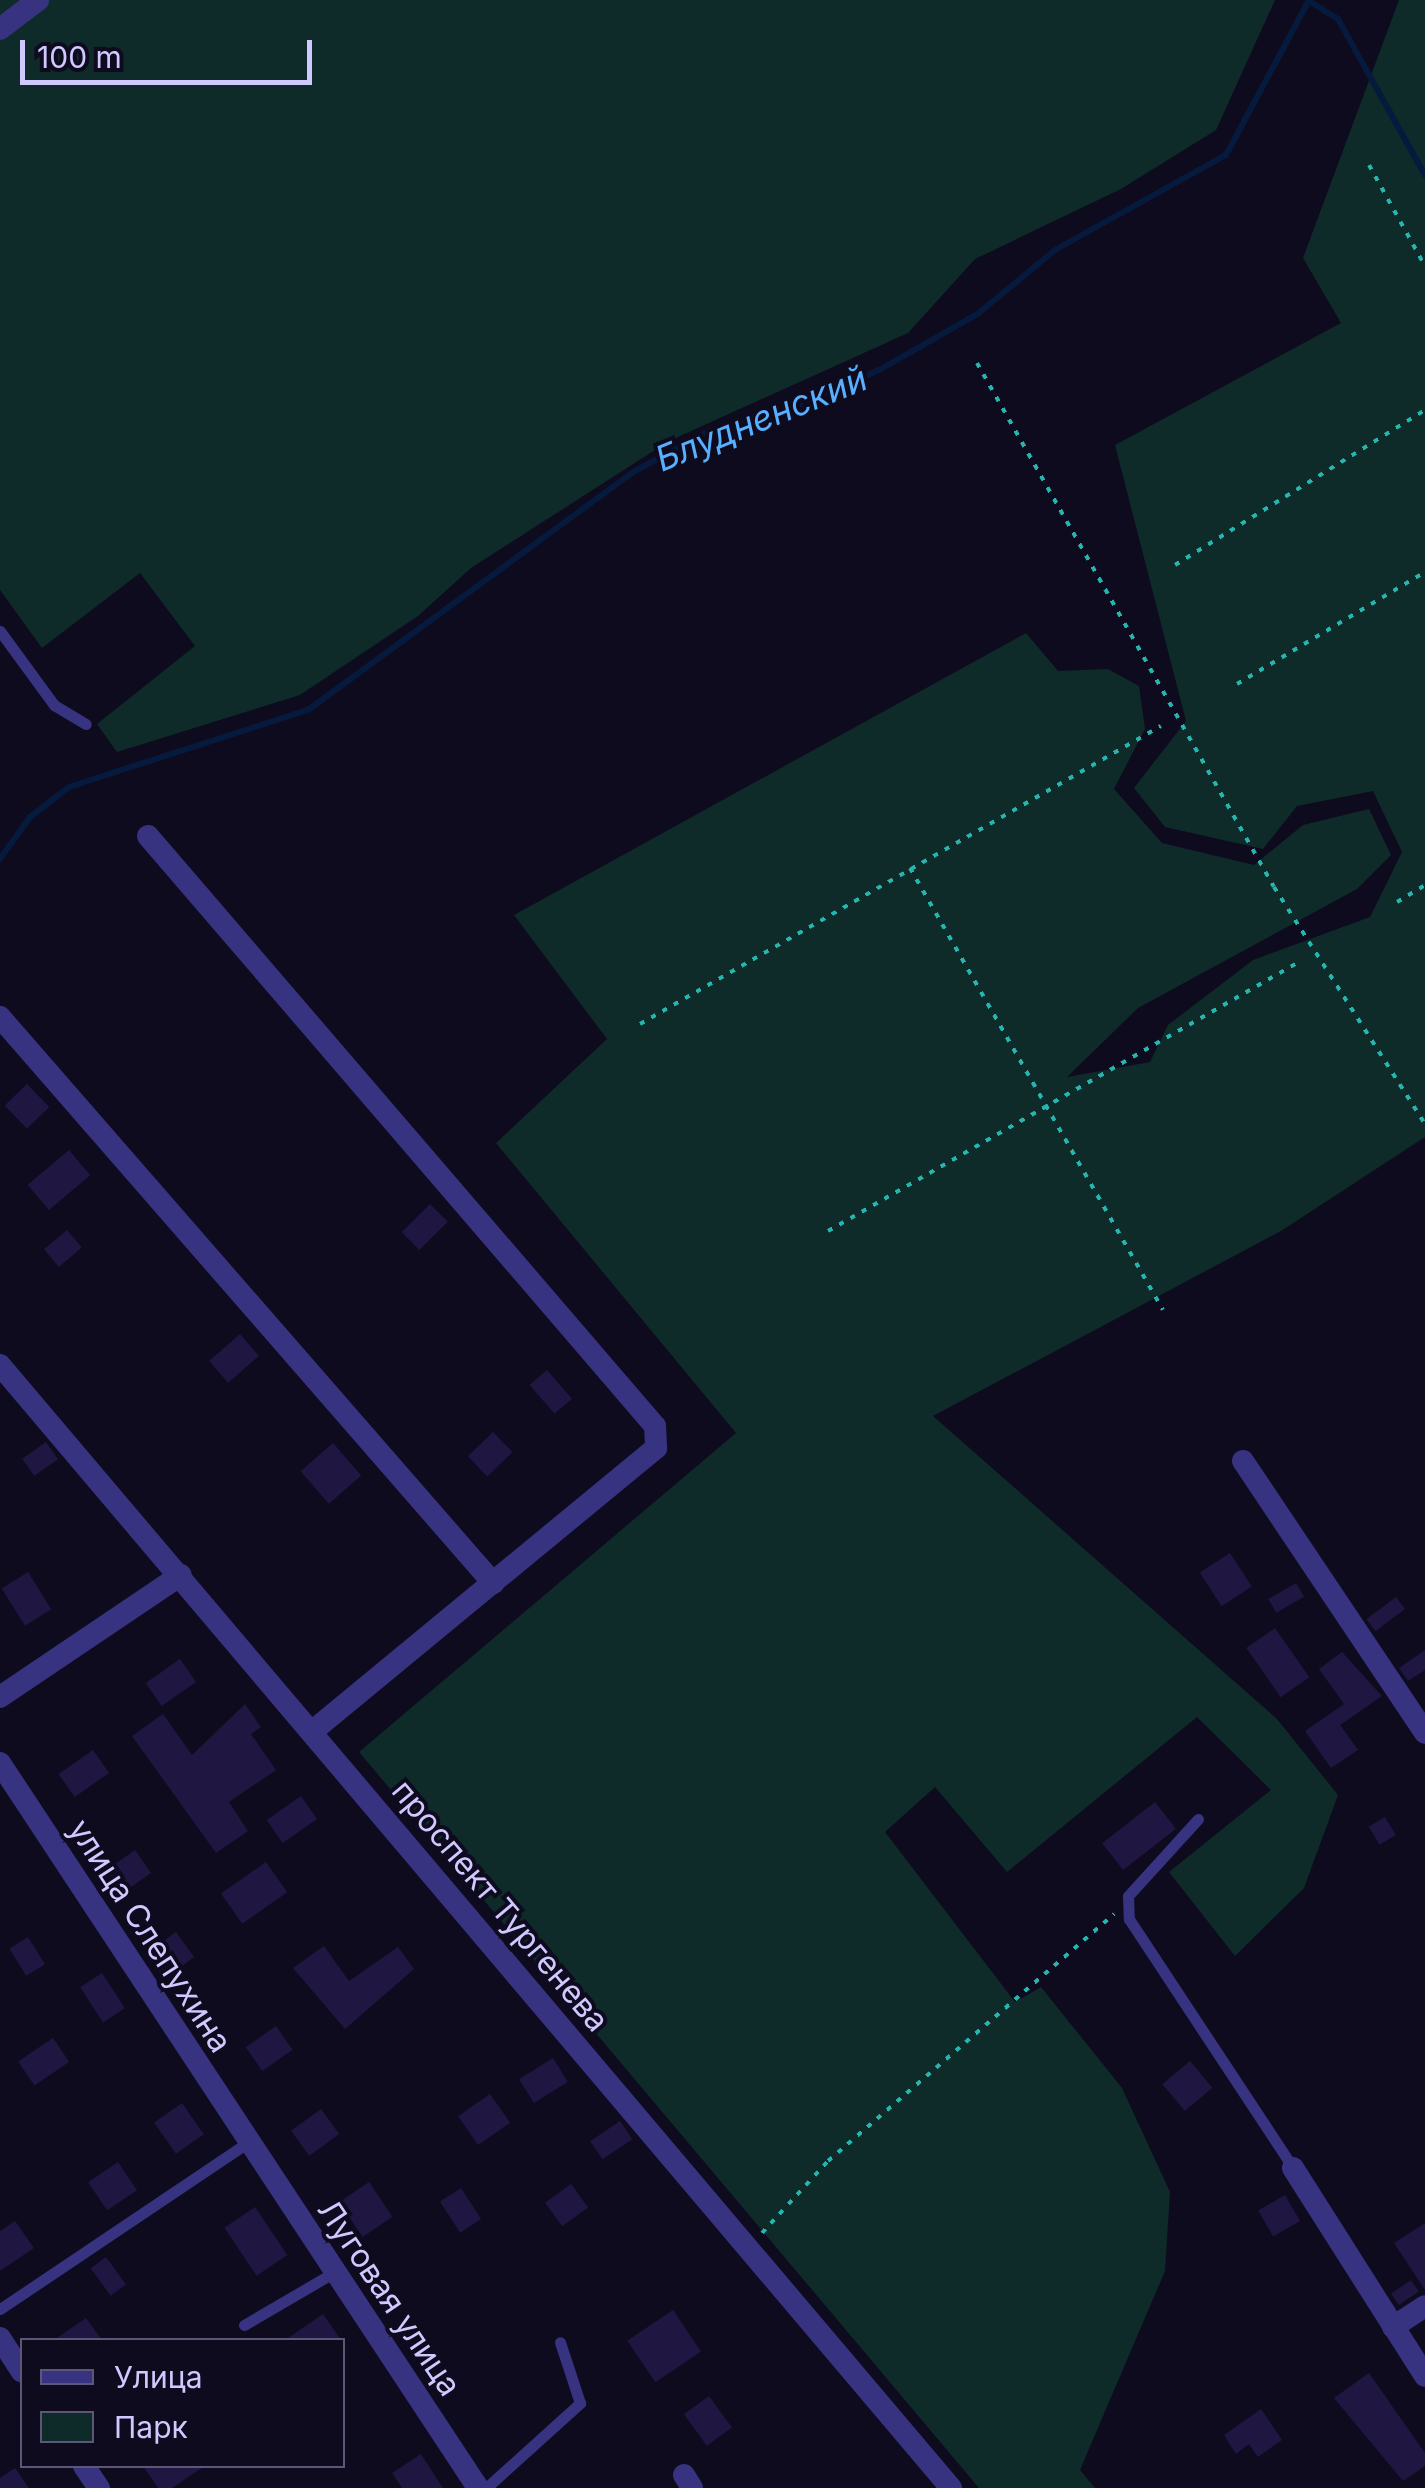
<!DOCTYPE html>
<meta charset="utf-8">
<style>
body{margin:0}
#map{position:relative;width:1425px;height:2488px;overflow:hidden;background:#0f0b1f;font-family:Inter,sans-serif}
div>[style]{position:absolute}
[style*='--x']{left:calc(var(--x)*1px);top:calc(var(--y)*1px);width:calc(var(--w)*1px);rotate:calc(var(--a)*1deg)}
.green>*{inset:0;background:#0e2a29}
.stream>*{height:6px;margin:-3px;padding:0 3px;transform-origin:3px;border-radius:3px;background:#061a3d}
.building>*{inset:0;background:#1f1641;transform-origin:0 0}
.path>*{height:4px;margin-top:-2px;transform-origin:0;background:repeating-linear-gradient(90deg,#26b6af 0 5px,transparent 0 13px)}
.service>*{height:11px;margin:-5.5px;padding:0 5.5px;transform-origin:5.5px;border-radius:5.5px;background:#373381}
.minor>*{height:22px;margin:-11px;padding:0 11px;transform-origin:11px;border-radius:11px;background:#373381}
span{translate:-50% -50%;white-space:nowrap;text-align:center;line-height:1.15;-webkit-text-stroke:8px #0f0b1f;paint-order:stroke}
.street-label{font-size:32px;color:#d0c9ff}
.water-label{font-size:35px;color:#57b0ff;font-style:italic}
.legend{position:absolute;left:20px;top:2338px;width:325px;height:130px;box-sizing:border-box;background:#0f0b1f;border:2px solid #5c5779;margin:0;padding:12px 18px;list-style:none;font-size:30px;color:#d0c9ff}
.legend li{display:flex;align-items:center;gap:20px;height:50px}
.legend b{width:50px;border:2px solid #5c5779}
.scale{position:absolute;left:20px;top:40px;width:292px;height:45px;box-sizing:border-box;border:5px solid #d0c9ff;border-top:0;padding-left:12px;font-size:30px;line-height:35px;white-space:nowrap;color:#d0c9ff;-webkit-text-stroke:8px #0f0b1f;paint-order:stroke}
</style>
<div id="map">
<div class="green">
<i style="clip-path:polygon(0 0,1275px 0,1216px 130px,1121px 189px,975px 259px,908px 333px,669px 441px,471px 568px,418px 616px,300px 695px,117px 752px,97px 724px,195px 646px,140px 573px,42px 648px,0 590px)"></i>
<i style="clip-path:polygon(1399px 0,1425px 0,1425px 1137px,1281px 1231px,933px 1416px,1277px 1719px,1338px 1795px,1304px 1888px,1235px 1956px,1169px 1872px,1271px 1790px,1197px 1717px,1007px 1872px,935px 1787px,885px 1832px,1015px 2002px,1041px 1987px,1122px 2088px,1170px 2192px,1165px 2271px,1080px 2470px,1095px 2488px,979px 2488px,359px 1752px,736px 1433px,496px 1143px,607px 1039px,514px 915px,1026px 633px,1058px 671px,1108px 669px,1139px 686px,1145px 729px,1114px 789px,1162px 843px,1254px 865px,1303px 825px,1369px 809px,1391px 855px,1357px 889px,1138px 1008px,1067px 1077px,1150px 1062px,1168px 1025px,1253px 960px,1370px 917px,1402px 852px,1373px 791px,1297px 806px,1263px 849px,1165px 827px,1134px 788px,1186px 721px,1115px 445px,1341px 323px,1303px 258px)"></i>
</div>
<div class="stream">
<i style="--x:1309;--y:1;--w:34;--a:32"></i>
<i style="--x:1338;--y:19;--w:179;--a:60.9"></i>
<i style="--x:0;--y:859;--w:52;--a:-54.5"></i>
<i style="--x:30;--y:817;--w:49;--a:-37.6"></i>
<i style="--x:69;--y:787;--w:251;--a:-17.9"></i>
<i style="--x:308;--y:710;--w:405;--a:-36.2"></i>
<i style="--x:635;--y:471;--w:82;--a:-28.4"></i>
<i style="--x:707;--y:432;--w:81;--a:-15.1"></i>
<i style="--x:785;--y:411;--w:103;--a:-23.6"></i>
<i style="--x:879;--y:370;--w:115;--a:-29.7"></i>
<i style="--x:979;--y:313;--w:99;--a:-39.7"></i>
<i style="--x:1055;--y:250;--w:196;--a:-29.1"></i>
<i style="--x:1226;--y:155;--w:176;--a:-61.8"></i>
</div>
<div class="building">
<i style="left:27px;top:1084px;width:32px;height:31px;rotate:46deg"></i>
<i style="left:69px;top:1150px;width:33px;height:54px;rotate:50deg"></i>
<i style="left:430px;top:1204px;width:25px;height:40px;rotate:45deg"></i>
<i style="left:67px;top:1230px;width:23px;height:30px;rotate:50deg"></i>
<i style="left:240px;top:1334px;width:29px;height:41px;rotate:49deg"></i>
<i style="left:547px;top:1370px;width:38px;height:23px;rotate:49deg"></i>
<i style="left:493px;top:1432px;width:28px;height:35px;rotate:46deg"></i>
<i style="left:46px;top:1442px;width:21px;height:29px;rotate:55deg"></i>
<i style="left:333px;top:1443px;width:43px;height:43px;rotate:49deg"></i>
<i style="left:1230px;top:1553px;width:40px;height:36px;rotate:57deg"></i>
<i style="left:28px;top:1572px;width:44px;height:31px;rotate:58deg"></i>
<i style="left:1296px;top:1583px;width:16px;height:32px;rotate:60deg"></i>
<i style="left:1396px;top:1597px;width:15px;height:37px;rotate:53deg"></i>
<i style="left:1275px;top:1628px;width:60px;height:35px;rotate:55deg"></i>
<i style="clip-path:polygon(1425px 1650px,1425px 1670px,1408px 1681px,1399px 1668px)"></i>
<i style="clip-path:polygon(1342px 1652px,1382px 1696px,1340px 1725px,1358px 1750px,1331px 1768px,1305px 1731px,1344px 1704px,1319px 1669px)"></i>
<i style="left:180px;top:1659px;width:28px;height:42px;rotate:55deg"></i>
<i style="clip-path:polygon(245px 1704px,261px 1727px,251px 1734px,276px 1770px,229px 1802px,248px 1831px,216px 1853px,132px 1736px,163px 1714px,192px 1755px)"></i>
<i style="left:93px;top:1750px;width:28px;height:42px;rotate:55deg"></i>
<i style="left:301px;top:1796px;width:28px;height:42px;rotate:55deg"></i>
<i style="left:1155px;top:1802px;width:34px;height:67px;rotate:52deg"></i>
<i style="left:1385px;top:1817px;width:21px;height:19px;rotate:59deg"></i>
<i style="left:135px;top:1850px;width:28px;height:40px;rotate:55deg"></i>
<i style="left:266px;top:1862px;width:37px;height:55px;rotate:55deg"></i>
<i style="left:176px;top:1932px;width:31px;height:38px;rotate:54deg"></i>
<i style="left:28px;top:1937px;width:32px;height:22px;rotate:58deg"></i>
<i style="clip-path:polygon(324px 1946px,349px 1981px,398px 1947px,414px 1969px,345px 2029px,293px 1968px)"></i>
<i style="left:102px;top:1973px;width:42px;height:26px;rotate:57deg"></i>
<i style="left:276px;top:2026px;width:29px;height:37px;rotate:55deg"></i>
<i style="left:53px;top:2038px;width:29px;height:42px;rotate:56deg"></i>
<i style="left:553px;top:2058px;width:28px;height:40px;rotate:58deg"></i>
<i style="left:1190px;top:2061px;width:35px;height:36px;rotate:50deg"></i>
<i style="left:490px;top:2094px;width:35px;height:39px;rotate:55deg"></i>
<i style="left:182px;top:2103px;width:38px;height:34px;rotate:55deg"></i>
<i style="left:321px;top:2109px;width:31px;height:37px;rotate:54deg"></i>
<i style="left:620px;top:2121px;width:22px;height:36px;rotate:56deg"></i>
<i style="left:118px;top:2162px;width:34px;height:36px;rotate:56deg"></i>
<i style="left:369px;top:2182px;width:42px;height:36px;rotate:56deg"></i>
<i style="left:571px;top:2184px;width:29px;height:32px;rotate:54deg"></i>
<i style="left:461px;top:2188px;width:37px;height:25px;rotate:57deg"></i>
<i style="left:1285px;top:2195px;width:30px;height:31px;rotate:60deg"></i>
<i style="left:255px;top:2207px;width:58px;height:37px;rotate:56deg"></i>
<i style="clip-path:polygon(15px 2221px,34px 2248px,0 2271px,0 2231px)"></i>
<i style="clip-path:polygon(1425px 2223px,1425px 2290px,1394px 2243px)"></i>
<i style="left:106px;top:2257px;width:34px;height:19px;rotate:54deg"></i>
<i style="left:1411px;top:2280px;width:14px;height:24px;rotate:56deg"></i>
<i style="left:673px;top:2310px;width:50px;height:55px;rotate:56deg"></i>
<i style="clip-path:polygon(323px 2314px,341px 2340px,285px 2340px)"></i>
<i style="clip-path:polygon(86px 2318px,102px 2340px,54px 2340px)"></i>
<i style="clip-path:polygon(1369px 2373px,1425px 2453px,1425px 2466px,1403px 2481px,1334px 2398px)"></i>
<i style="left:709px;top:2396px;width:39px;height:31px;rotate:54deg"></i>
<i style="clip-path:polygon(1261px 2409px,1282px 2440px,1258px 2457px,1249px 2444px,1236px 2454px,1224px 2435px)"></i>
<i style="clip-path:polygon(421px 2454px,443px 2488px,402px 2488px,392px 2473px)"></i>
<i style="clip-path:polygon(143px 2466px,205px 2466px,172px 2488px,158px 2488px)"></i>
<i style="clip-path:polygon(15px 2468px,29px 2488px,0 2488px,0 2478px)"></i>
</div>
<div class="path">
<i style="--x:1369;--y:165;--w:115;--a:61"></i>
<i style="--x:977;--y:363;--w:602;--a:60.46"></i>
<i style="--x:1274;--y:887;--w:281;--a:57.5"></i>
<i style="--x:1175;--y:565;--w:294;--a:-31.8"></i>
<i style="--x:1237;--y:684;--w:219;--a:-30.8"></i>
<i style="--x:910;--y:868;--w:509;--a:60.21"></i>
<i style="--x:1397;--y:902;--w:33;--a:-31"></i>
<i style="--x:640;--y:1024;--w:600;--a:-29.77"></i>
<i style="--x:828;--y:1231;--w:540;--a:-29.74"></i>
<i style="--x:762;--y:2233;--w:98;--a:-47.5"></i>
<i style="--x:828;--y:2161;--w:378;--a:-40.8"></i>
</div>
<div class="service">
<i style="--x:0;--y:631;--w:92;--a:53.9"></i>
<i style="--x:54;--y:705;--w:37;--a:31"></i>
<i style="--x:1198;--y:1819;--w:104;--a:132.3"></i>
<i style="--x:1128;--y:1896;--w:23;--a:88"></i>
<i style="--x:1129;--y:1919;--w:298;--a:56.6"></i>
<i style="--x:0;--y:2309;--w:296;--a:-33.9"></i>
<i style="--x:244;--y:2325;--w:103;--a:-30.3"></i>
<i style="--x:486;--y:2488;--w:127;--a:-42.1"></i>
<i style="--x:580;--y:2403;--w:64;--a:-108.2"></i>
</div>
<div class="minor">
<i style="--x:0;--y:29;--w:48;--a:-37.3"></i>
<i style="--x:148;--y:836;--w:778;--a:49.33"></i>
<i style="--x:655;--y:1426;--w:22;--a:87"></i>
<i style="--x:656;--y:1448;--w:446;--a:140.5"></i>
<i style="--x:0;--y:1017;--w:751;--a:48.94"></i>
<i style="--x:0;--y:1365;--w:1472;--a:49.74"></i>
<i style="--x:1243;--y:1461;--w:327;--a:56.2"></i>
<i style="--x:0;--y:1697;--w:218;--a:-34"></i>
<i style="--x:0;--y:1763;--w:868;--a:56.6"></i>
<i style="--x:1293;--y:2168;--w:246;--a:57.6"></i>
<i style="--x:1393;--y:2327;--w:38;--a:-33"></i>
<i style="--x:0;--y:2338;--w:40;--a:57.1"></i>
<i style="--x:84;--y:2466;--w:27;--a:56"></i>
<i style="--x:684;--y:2475;--w:15;--a:58"></i>
</div>
<div class="street-label">
<span style="left:500px;top:1906px;rotate:50deg">проспект Тургенева</span>
<span style="left:150px;top:1936px;rotate:57deg">улица Слепухина</span>
<span style="left:389px;top:2298px;rotate:56deg">Луговая улица</span>
</div>
<div class="water-label">
<span style="left:761px;top:418px;rotate:-22deg">Блудненский</span>
</div>
<ul class="legend">
<li><b style="height:12px;background:#373381"></b>Улица</li>
<li><b style="height:28px;background:#0e2a29"></b>Парк</li>
</ul>
<div class="scale">100 m</div>
</div>
